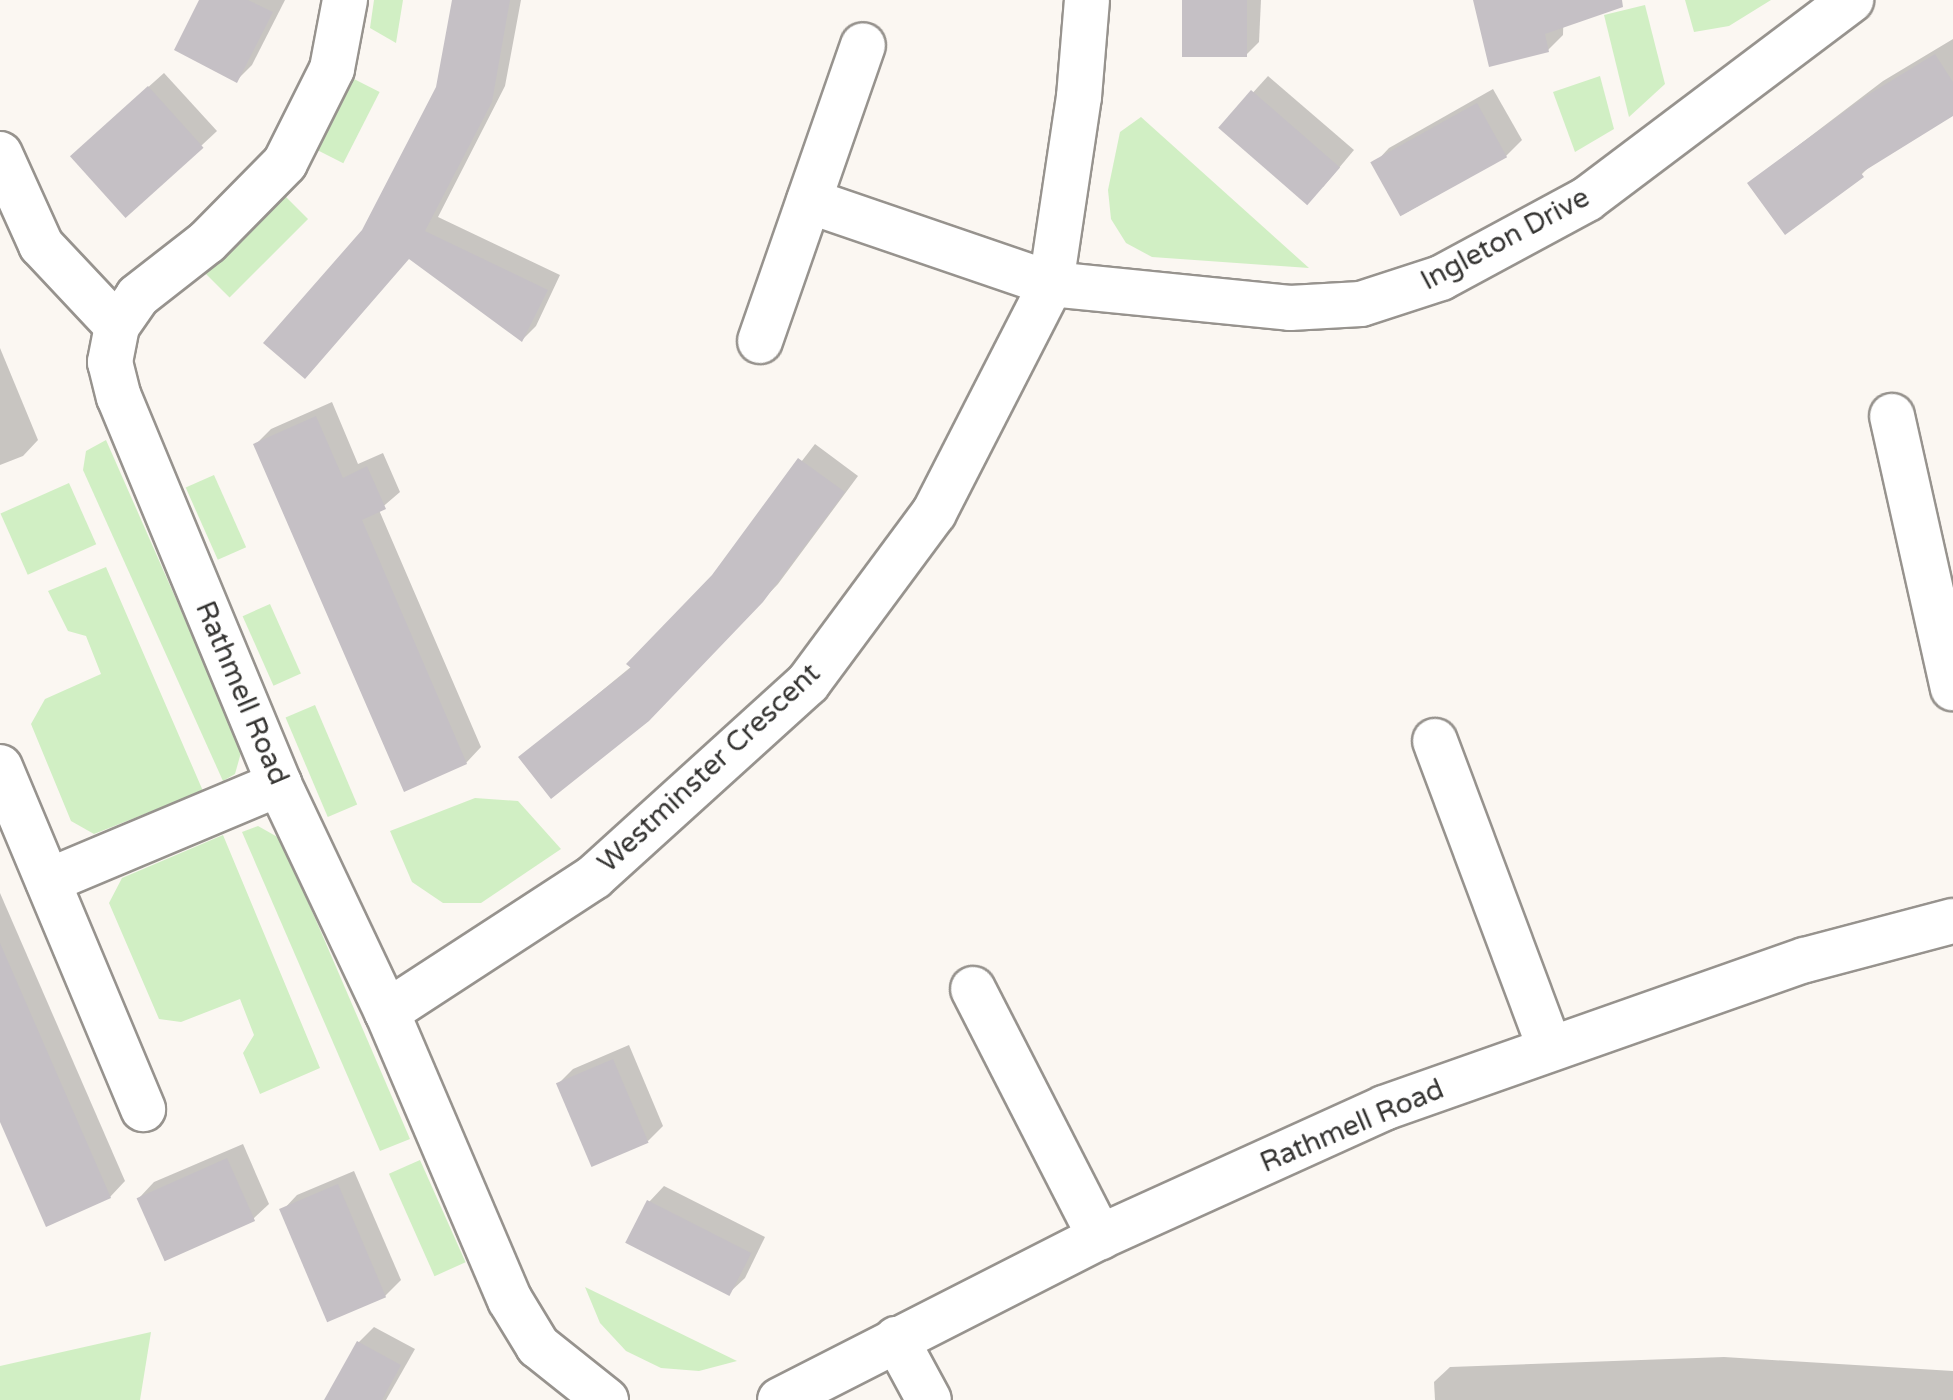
<!DOCTYPE html>
<style>
body{margin:0}
#map{position:relative;width:1953px;height:1400px;overflow:hidden;background:#fbf7f2;font-family:"Varela Round",sans-serif}
div>[style]{position:absolute}
[style*='--x']{left:calc(var(--x)*1px);top:calc(var(--y)*1px);width:calc(var(--w)*1px);rotate:calc(var(--a)*1deg)}
.green>*{inset:0;background:#d1efc4;transform-origin:0 0}
.shadow>*{inset:0;background:#0003}
.building>*{inset:0;background:#c5c0c5;transform-origin:0 0}
.roads{filter:drop-shadow(2px 0 #97938e) drop-shadow(-2px 0 #97938e) drop-shadow(0 2px #97938e) drop-shadow(0 -2px #97938e)}
.minor>*{height:44px;margin:-22px;padding:0 22px;transform-origin:22px;border-radius:22px;background:#fff}
span{translate:-50% -50%;white-space:nowrap;text-align:center;line-height:1.15;-webkit-text-stroke:7px #fff;paint-order:stroke}
.street-label{font-size:28px;color:#363533}
</style>
<div id="map">
<div class="green">
<i style="clip-path:polygon(374px 0,403px 0,396px 43px,370px 28px)"></i>
<i style="clip-path:polygon(1685px 0,1771px 0,1729px 26px,1694px 32px)"></i>
<i style="clip-path:polygon(1645px 5px,1665px 84px,1629px 117px,1604px 15px)"></i>
<i style="clip-path:polygon(1600px 76px,1614px 129px,1575px 152px,1553px 92px)"></i>
<i style="left:352px;top:78px;width:31px;height:80px;rotate:27deg"></i>
<i style="clip-path:polygon(1141px 117px,1309px 268px,1152px 257px,1126px 243px,1111px 219px,1108px 190px,1120px 132px)"></i>
<i style="left:284px;top:195px;width:34px;height:111px;rotate:45deg"></i>
<i style="clip-path:polygon(106px 440px,242px 749px,235px 774px,223px 781px,83px 470px,86px 451px)"></i>
<i style="left:214px;top:475px;width:79px;height:31px;rotate:66deg"></i>
<i style="left:69px;top:483px;width:67px;height:75px;rotate:66deg"></i>
<i style="clip-path:polygon(106px 567px,203px 791px,94px 834px,71px 821px,31px 724px,45px 699px,101px 674px,86px 636px,68px 631px,48px 591px)"></i>
<i style="left:270px;top:604px;width:76px;height:30px;rotate:66deg"></i>
<i style="left:315px;top:705px;width:108px;height:32px;rotate:67deg"></i>
<i style="clip-path:polygon(475px 798px,518px 801px,561px 849px,481px 903px,443px 903px,412px 882px,390px 831px)"></i>
<i style="clip-path:polygon(258px 826px,281px 839px,410px 1139px,380px 1151px,242px 832px)"></i>
<i style="clip-path:polygon(223px 835px,320px 1068px,260px 1094px,243px 1053px,254px 1035px,240px 999px,181px 1022px,159px 1019px,109px 903px,122px 878px)"></i>
<i style="left:420px;top:1160px;width:112px;height:34px;rotate:66deg"></i>
<i style="clip-path:polygon(585px 1287px,737px 1361px,699px 1371px,661px 1368px,626px 1351px,600px 1323px)"></i>
<i style="clip-path:polygon(151px 1332px,140px 1400px,0 1400px,0 1366px)"></i>
</div>
<div class="shadow">
<i style="clip-path:polygon(201px 0,285px 0,252px 65px,237px 80px)"></i>
<i style="clip-path:polygon(454px 0,521px 0,505px 86px,438px 217px,560px 275px,536px 326px,522px 340px,410px 258px,364px 231px,438px 88px)"></i>
<i style="clip-path:polygon(1184px 0,1261px 0,1259px 42px,1244px 57px)"></i>
<i style="clip-path:polygon(1475px 0,1564px 0,1563px 35px,1548px 50px)"></i>
<i style="clip-path:polygon(1953px 39px,1953px 114px,1870px 166px,1854px 182px,1749px 183px,1883px 81px)"></i>
<i style="clip-path:polygon(164px 73px,217px 131px,201px 146px,88px 141px)"></i>
<i style="clip-path:polygon(1268px 76px,1354px 150px,1323px 187px,1221px 128px)"></i>
<i style="clip-path:polygon(1493px 89px,1522px 140px,1506px 156px,1402px 215px,1374px 164px,1389px 148px)"></i>
<i style="clip-path:polygon(0 348px,38px 440px,23px 456px,0 465px)"></i>
<i style="clip-path:polygon(332px 402px,358px 464px,383px 453px,400px 492px,379px 510px,481px 747px,466px 763px,256px 444px,271px 429px)"></i>
<i style="clip-path:polygon(815px 444px,858px 476px,778px 584px,659px 709px,521px 757px,632px 666px,713px 576px)"></i>
<i style="clip-path:polygon(0 893px,125px 1181px,110px 1197px,0 1116px)"></i>
<i style="clip-path:polygon(629px 1045px,663px 1126px,648px 1141px,558px 1084px,573px 1069px)"></i>
<i style="clip-path:polygon(243px 1144px,269px 1204px,253px 1219px,139px 1198px,154px 1182px)"></i>
<i style="clip-path:polygon(354px 1171px,401px 1280px,385px 1296px,282px 1211px,297px 1195px)"></i>
<i style="clip-path:polygon(664px 1186px,765px 1237px,745px 1278px,729px 1293px,649px 1202px)"></i>
<i style="clip-path:polygon(374px 1327px,415px 1349px,386px 1400px,326px 1400px,359px 1342px)"></i>
<i style="clip-path:polygon(1724px 1357px,1953px 1371px,1953px 1400px,1435px 1400px,1434px 1382px,1450px 1367px)"></i>
</div>
<div class="building">
<i style="clip-path:polygon(199px 0,248px 0,273px 12px,237px 83px,174px 50px)"></i>
<i style="clip-path:polygon(452px 0,510px 0,492px 102px,425px 231px,548px 290px,522px 342px,409px 259px,305px 379px,263px 343px,362px 230px,436px 87px)"></i>
<i style="left:1182px;top:0;width:65px;height:57px"></i>
<i style="clip-path:polygon(1473px 0,1622px 0,1623px 7px,1545px 34px,1549px 52px,1489px 67px)"></i>
<i style="clip-path:polygon(1935px 54px,1953px 82px,1953px 116px,1861px 173px,1864px 177px,1785px 235px,1747px 183px,1866px 96px)"></i>
<i style="left:148px;top:86px;width:83px;height:105px;rotate:48deg"></i>
<i style="left:1251px;top:90px;width:118px;height:50px;rotate:41deg"></i>
<i style="left:1477px;top:103px;width:62px;height:122px;rotate:61deg"></i>
<i style="clip-path:polygon(316px 416px,343px 478px,367px 466px,386px 509px,362px 520px,467px 764px,404px 792px,253px 444px)"></i>
<i style="clip-path:polygon(798px 458px,845px 492px,763px 602px,649px 721px,551px 799px,518px 757px,631px 668px,626px 664px,712px 575px)"></i>
<i style="clip-path:polygon(0 943px,111px 1198px,46px 1227px,0 1122px)"></i>
<i style="left:613px;top:1059px;width:91px;height:62px;rotate:67deg"></i>
<i style="left:227px;top:1158px;width:69px;height:99px;rotate:66deg"></i>
<i style="left:338px;top:1184px;width:123px;height:64px;rotate:67deg"></i>
<i style="left:647px;top:1200px;width:117px;height:48px;rotate:27deg"></i>
<i style="clip-path:polygon(357px 1341px,401px 1365px,382px 1400px,324px 1400px)"></i>
</div>
<div class="roads">
<div class="minor">
<i style="--x:345;--y:0;--w:70;--a:100.7"></i>
<i style="--x:332;--y:69;--w:105;--a:116.6"></i>
<i style="--x:285;--y:163;--w:111;--a:134.6"></i>
<i style="--x:207;--y:242;--w:88;--a:142"></i>
<i style="--x:138;--y:296;--w:37;--a:125"></i>
<i style="--x:117;--y:326;--w:37;--a:101"></i>
<i style="--x:110;--y:362;--w:36;--a:76"></i>
<i style="--x:119;--y:397;--w:419;--a:67.5"></i>
<i style="--x:279;--y:784;--w:252;--a:64.7"></i>
<i style="--x:387;--y:1012;--w:313;--a:66.9"></i>
<i style="--x:510;--y:1300;--w:54;--a:58.7"></i>
<i style="--x:538;--y:1346;--w:87;--a:38.5"></i>
<i style="--x:0;--y:154;--w:100;--a:65.7"></i>
<i style="--x:41;--y:245;--w:111;--a:46.8"></i>
<i style="--x:809;--y:201;--w:256;--a:18.9"></i>
<i style="--x:1051;--y:284;--w:240;--a:5.7"></i>
<i style="--x:1290;--y:308;--w:71;--a:-3.2"></i>
<i style="--x:1361;--y:304;--w:84;--a:-18"></i>
<i style="--x:1441;--y:278;--w:166;--a:-28.4"></i>
<i style="--x:1587;--y:199;--w:331;--a:-37"></i>
<i style="--x:760;--y:341;--w:313;--a:-70.8"></i>
<i style="--x:1892;--y:416;--w:279;--a:77.4"></i>
<i style="--x:1435;--y:741;--w:328;--a:69.5"></i>
<i style="--x:0;--y:767;--w:371;--a:67.3"></i>
<i style="--x:48;--y:881;--w:251;--a:-22.8"></i>
<i style="--x:973;--y:989;--w:279;--a:62.9"></i>
<i style="--x:387;--y:1012;--w:247;--a:-33.1"></i>
<i style="--x:594;--y:877;--w:289;--a:-42.2"></i>
<i style="--x:808;--y:683;--w:212;--a:-53.5"></i>
<i style="--x:934;--y:513;--w:257;--a:-62.9"></i>
<i style="--x:1051;--y:284;--w:189;--a:-81.5"></i>
<i style="--x:1079;--y:97;--w:97;--a:-85.3"></i>
<i style="--x:896;--y:1339;--w:69;--a:61.6"></i>
<i style="--x:780;--y:1400;--w:359;--a:-27"></i>
<i style="--x:1100;--y:1237;--w:312;--a:-24.4"></i>
<i style="--x:1384;--y:1108;--w:446;--a:-19.4"></i>
<i style="--x:1805;--y:960;--w:153;--a:-14.8"></i>
</div>
</div>
<div class="street-label">
<span style="left:1505px;top:239px;rotate:-28deg">Ingleton Drive</span>
<span style="left:242px;top:693px;rotate:67deg">Rathmell Road</span>
<span style="left:709px;top:768px;rotate:-43deg">Westminster Crescent</span>
<span style="left:1352px;top:1126px;rotate:-23deg">Rathmell Road</span>
</div>
</div>
